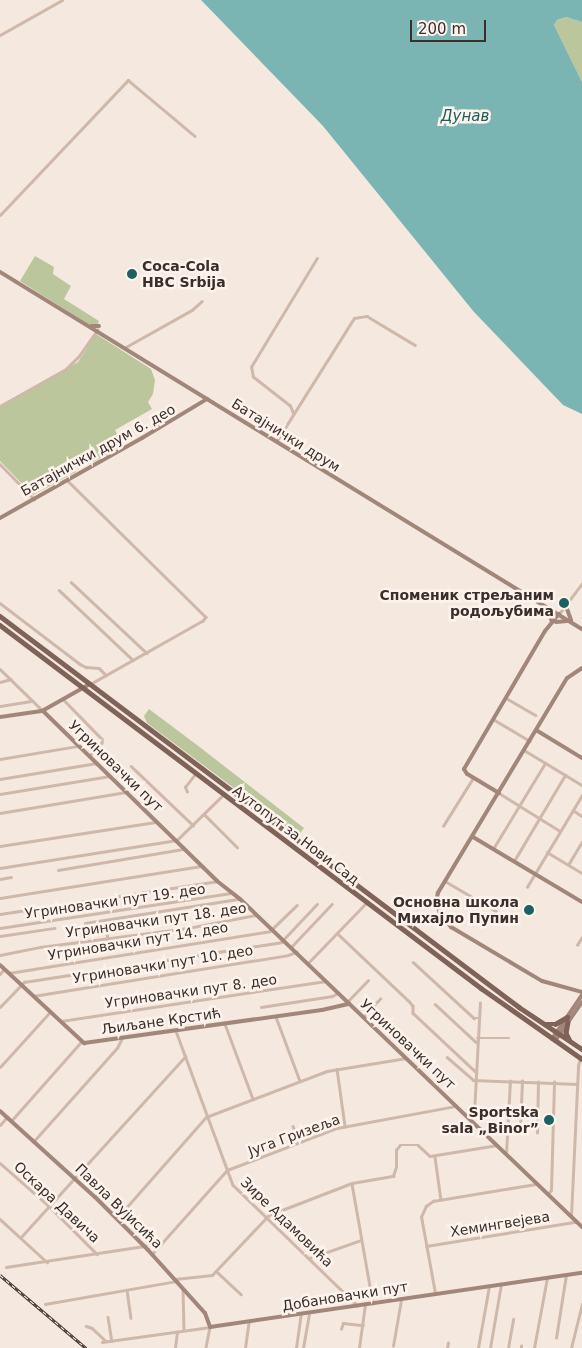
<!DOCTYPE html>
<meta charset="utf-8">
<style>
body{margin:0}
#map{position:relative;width:582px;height:1348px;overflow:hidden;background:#f5e9df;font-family:"DejaVu Sans",sans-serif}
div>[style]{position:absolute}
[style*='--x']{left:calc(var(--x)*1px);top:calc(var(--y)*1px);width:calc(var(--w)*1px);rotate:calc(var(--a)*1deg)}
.green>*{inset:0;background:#bbc69d}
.water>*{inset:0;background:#7bb5b3}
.street>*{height:2.5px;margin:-1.25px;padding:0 1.25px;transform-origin:1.25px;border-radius:1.25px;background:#cfb8a9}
.secondary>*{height:4px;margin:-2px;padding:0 2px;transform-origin:2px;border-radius:2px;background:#a3867a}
.primary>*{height:4.5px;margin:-2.25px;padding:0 2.25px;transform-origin:2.25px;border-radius:2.25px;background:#7f6359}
.rail>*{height:3px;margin-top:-1.5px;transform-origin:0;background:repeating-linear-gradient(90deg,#fcf4ec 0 4px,#3c2e2a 0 8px);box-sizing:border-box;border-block:1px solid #3c2e2a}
.dots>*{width:14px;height:14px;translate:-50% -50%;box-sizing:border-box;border:2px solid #fcf4ec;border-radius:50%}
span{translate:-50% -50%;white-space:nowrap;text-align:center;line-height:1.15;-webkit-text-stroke:5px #fcf4ec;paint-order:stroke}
.poi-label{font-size:14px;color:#3c2e2a;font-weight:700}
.left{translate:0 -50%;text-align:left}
.right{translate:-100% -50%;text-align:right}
.street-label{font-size:14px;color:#3c2e2a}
.water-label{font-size:15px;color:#1b6161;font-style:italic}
.scale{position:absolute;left:410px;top:20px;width:76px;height:22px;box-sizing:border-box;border:2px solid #3c2e2a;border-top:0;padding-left:6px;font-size:15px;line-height:18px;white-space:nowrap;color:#3c2e2a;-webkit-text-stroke:4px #fcf4ec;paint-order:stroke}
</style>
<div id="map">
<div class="green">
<i style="clip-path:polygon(568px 17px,582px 22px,582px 82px,554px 25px,557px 20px)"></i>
<i style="clip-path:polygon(35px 256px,54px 267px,53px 274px,71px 286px,64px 299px,99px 321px,98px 324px,88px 324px,20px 281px)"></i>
<i style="clip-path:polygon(96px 334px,151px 369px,155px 380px,153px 394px,148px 402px,152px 409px,115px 430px,123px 445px,90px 464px,84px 462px,74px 467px,76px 472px,33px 495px,0 461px,0 408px,78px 362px)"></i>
<i style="clip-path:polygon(149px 709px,197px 745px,304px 828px,298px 836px,147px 723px,144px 716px)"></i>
</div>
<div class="water">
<i style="clip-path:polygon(201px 0,582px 0,582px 22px,567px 17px,557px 20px,554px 25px,582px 82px,582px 414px,563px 405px,474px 312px,323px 126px)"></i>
</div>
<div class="street">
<i style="--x:0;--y:35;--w:71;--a:-29.4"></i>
<i style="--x:0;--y:215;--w:186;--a:-46.5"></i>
<i style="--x:128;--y:80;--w:87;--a:39.9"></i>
<i style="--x:124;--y:348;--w:78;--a:-29.2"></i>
<i style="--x:192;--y:310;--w:13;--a:-42"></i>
<i style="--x:0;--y:406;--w:76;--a:-29.3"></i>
<i style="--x:66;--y:369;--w:18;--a:-45"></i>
<i style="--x:79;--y:356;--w:32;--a:-55"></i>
<i style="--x:293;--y:413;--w:8;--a:-113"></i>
<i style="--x:290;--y:406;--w:47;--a:-141.9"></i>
<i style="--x:253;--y:377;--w:10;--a:-101"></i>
<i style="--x:251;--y:367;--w:127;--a:-58.8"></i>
<i style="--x:276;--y:442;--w:146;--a:-57.8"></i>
<i style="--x:354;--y:318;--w:13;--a:-9"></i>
<i style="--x:367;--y:316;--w:56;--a:31.1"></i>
<i style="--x:0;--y:464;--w:49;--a:45.8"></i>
<i style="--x:67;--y:480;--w:195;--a:44.6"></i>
<i style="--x:206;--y:617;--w:5;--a:127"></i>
<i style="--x:203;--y:621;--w:129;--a:150.6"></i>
<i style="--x:71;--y:582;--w:104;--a:43.1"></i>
<i style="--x:59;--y:590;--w:102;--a:43.4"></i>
<i style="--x:0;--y:603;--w:101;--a:37.3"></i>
<i style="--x:80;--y:664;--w:7;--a:27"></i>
<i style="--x:86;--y:667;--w:13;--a:4"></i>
<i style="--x:99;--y:668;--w:10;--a:45"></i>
<i style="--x:559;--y:614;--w:38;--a:-53"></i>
<i style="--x:0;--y:669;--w:60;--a:44.3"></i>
<i style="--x:0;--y:682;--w:11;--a:-15"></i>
<i style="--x:506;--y:698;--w:34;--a:30"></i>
<i style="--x:63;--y:699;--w:56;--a:45.7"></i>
<i style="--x:102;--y:739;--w:4;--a:90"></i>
<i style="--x:102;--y:743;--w:18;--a:133"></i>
<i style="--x:0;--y:706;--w:33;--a:-9"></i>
<i style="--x:493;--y:719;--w:43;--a:30.7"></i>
<i style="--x:524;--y:750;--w:68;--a:31.1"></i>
<i style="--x:0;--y:759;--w:79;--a:-9.5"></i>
<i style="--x:131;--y:766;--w:86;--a:43.6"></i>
<i style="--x:0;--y:779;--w:98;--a:-9.4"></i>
<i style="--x:187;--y:792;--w:5;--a:-112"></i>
<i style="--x:185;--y:787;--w:18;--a:-52"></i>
<i style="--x:499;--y:793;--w:72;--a:31.9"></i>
<i style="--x:0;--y:794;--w:111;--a:-9.3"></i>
<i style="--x:573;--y:810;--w:11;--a:34"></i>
<i style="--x:0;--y:813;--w:129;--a:-9.4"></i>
<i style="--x:204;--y:814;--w:47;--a:45"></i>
<i style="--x:443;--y:826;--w:57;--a:-58"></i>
<i style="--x:0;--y:846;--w:157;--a:-8.8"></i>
<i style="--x:493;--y:849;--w:100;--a:-58.8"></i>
<i style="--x:547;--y:852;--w:41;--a:31"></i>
<i style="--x:514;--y:861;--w:100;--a:-59.3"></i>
<i style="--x:568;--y:865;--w:27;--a:-59"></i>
<i style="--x:0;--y:868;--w:179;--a:-9"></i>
<i style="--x:177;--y:840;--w:66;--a:-44.4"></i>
<i style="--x:58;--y:870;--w:128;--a:-9.5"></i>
<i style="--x:0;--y:879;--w:11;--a:-10"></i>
<i style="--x:445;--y:881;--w:59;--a:30.5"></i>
<i style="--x:527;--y:887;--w:107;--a:-59.1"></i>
<i style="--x:0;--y:898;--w:205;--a:-9"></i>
<i style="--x:0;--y:914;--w:219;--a:-8.6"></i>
<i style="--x:104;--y:920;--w:19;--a:78"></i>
<i style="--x:85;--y:923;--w:156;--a:-8.9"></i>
<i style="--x:0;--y:928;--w:235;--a:-8.6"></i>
<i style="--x:337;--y:933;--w:99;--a:43.4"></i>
<i style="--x:409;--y:1001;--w:6;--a:51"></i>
<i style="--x:413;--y:1006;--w:7;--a:90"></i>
<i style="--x:413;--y:1013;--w:85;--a:43.1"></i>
<i style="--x:0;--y:936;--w:55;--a:-8.4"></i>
<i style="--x:577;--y:945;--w:9;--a:-58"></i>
<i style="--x:291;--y:947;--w:59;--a:-46.4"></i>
<i style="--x:0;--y:955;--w:41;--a:-11.3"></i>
<i style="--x:40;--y:947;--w:149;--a:-7.3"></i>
<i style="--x:188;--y:928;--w:69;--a:-10.8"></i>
<i style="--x:413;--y:962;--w:83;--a:42.6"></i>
<i style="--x:474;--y:1018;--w:4;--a:0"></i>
<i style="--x:307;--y:964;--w:86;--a:-45.9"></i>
<i style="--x:9;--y:973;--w:264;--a:-9.1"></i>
<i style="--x:270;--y:931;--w:37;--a:-44"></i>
<i style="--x:0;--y:974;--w:6;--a:-51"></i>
<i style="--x:33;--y:996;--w:258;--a:-9.1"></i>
<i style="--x:288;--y:955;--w:9;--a:-21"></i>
<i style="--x:347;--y:1002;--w:30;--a:-46"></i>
<i style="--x:435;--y:1004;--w:56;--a:42.8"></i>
<i style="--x:0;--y:1007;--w:35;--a:-46"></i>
<i style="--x:24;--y:982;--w:260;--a:-8.8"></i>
<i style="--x:281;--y:942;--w:52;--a:-46.5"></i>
<i style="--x:261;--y:1007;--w:72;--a:-8.8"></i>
<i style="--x:332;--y:996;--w:7;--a:-27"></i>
<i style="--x:276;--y:1017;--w:68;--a:69.4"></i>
<i style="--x:363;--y:1017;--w:25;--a:-47"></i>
<i style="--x:61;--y:1021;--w:266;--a:-8.6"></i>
<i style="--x:225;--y:1024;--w:80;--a:69.5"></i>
<i style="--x:176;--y:1031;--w:164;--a:69.7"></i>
<i style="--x:233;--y:1185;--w:173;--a:44.1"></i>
<i style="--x:477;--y:1038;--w:32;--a:0"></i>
<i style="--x:447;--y:1057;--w:35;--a:41"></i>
<i style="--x:473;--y:1080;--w:104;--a:2.2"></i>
<i style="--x:0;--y:1067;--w:74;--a:-47.7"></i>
<i style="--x:337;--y:1069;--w:58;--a:82"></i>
<i style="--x:471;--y:1120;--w:8;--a:-67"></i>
<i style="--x:474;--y:1113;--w:110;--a:-86.9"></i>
<i style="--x:11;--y:1121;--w:106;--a:-48.5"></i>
<i style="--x:0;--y:1125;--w:11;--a:-49"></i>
<i style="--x:293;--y:1126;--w:17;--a:69"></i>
<i style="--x:520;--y:1129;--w:48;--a:-87.6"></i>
<i style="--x:537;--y:1133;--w:51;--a:-88.9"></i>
<i style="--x:33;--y:1142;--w:126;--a:-48.2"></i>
<i style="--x:117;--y:1048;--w:11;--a:-63"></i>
<i style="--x:506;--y:1154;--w:73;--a:-86.9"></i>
<i style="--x:435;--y:1157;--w:43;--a:82.1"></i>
<i style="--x:0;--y:1163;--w:65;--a:41.3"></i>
<i style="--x:49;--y:1206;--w:68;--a:45"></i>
<i style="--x:352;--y:1184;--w:121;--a:80"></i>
<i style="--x:548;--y:1194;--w:5;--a:-53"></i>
<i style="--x:551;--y:1190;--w:108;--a:-88.4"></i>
<i style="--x:571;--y:1216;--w:150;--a:-87.3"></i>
<i style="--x:578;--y:1066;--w:8;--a:-76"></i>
<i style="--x:117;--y:1218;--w:135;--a:-48.6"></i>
<i style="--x:206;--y:1117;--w:129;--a:-20.8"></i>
<i style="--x:327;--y:1071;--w:80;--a:-9.3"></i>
<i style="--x:0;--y:1219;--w:64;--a:42.5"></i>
<i style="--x:21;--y:1237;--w:244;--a:-47.7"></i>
<i style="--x:426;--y:1246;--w:151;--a:-9.2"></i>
<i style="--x:152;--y:1254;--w:113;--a:-48.2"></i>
<i style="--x:227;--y:1170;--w:118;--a:-20.9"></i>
<i style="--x:337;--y:1128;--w:121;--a:-10.5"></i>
<i style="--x:310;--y:1258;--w:54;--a:-19.4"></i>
<i style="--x:6;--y:1267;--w:141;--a:-8.6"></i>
<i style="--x:216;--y:1271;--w:34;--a:43"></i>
<i style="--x:175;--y:1279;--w:37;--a:-6"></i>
<i style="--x:212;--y:1275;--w:83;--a:-46.5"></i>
<i style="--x:269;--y:1215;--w:89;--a:-21.1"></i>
<i style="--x:352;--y:1183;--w:42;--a:-9.7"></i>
<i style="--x:393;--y:1176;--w:9;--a:-72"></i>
<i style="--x:396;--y:1167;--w:17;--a:-90"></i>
<i style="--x:396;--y:1150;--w:6;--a:-51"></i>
<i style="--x:400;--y:1145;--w:18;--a:0"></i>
<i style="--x:418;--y:1145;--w:16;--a:43"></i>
<i style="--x:430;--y:1156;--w:68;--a:-9.3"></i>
<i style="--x:183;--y:1289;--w:41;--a:88.6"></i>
<i style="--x:127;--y:1290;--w:28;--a:82"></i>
<i style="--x:435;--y:1293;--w:77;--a:-100.4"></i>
<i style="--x:421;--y:1217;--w:12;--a:-66"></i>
<i style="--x:426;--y:1206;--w:9;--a:-36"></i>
<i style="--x:433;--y:1201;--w:104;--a:-9.4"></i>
<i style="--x:45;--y:1304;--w:134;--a:-9.9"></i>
<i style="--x:108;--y:1317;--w:24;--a:81"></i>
<i style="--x:86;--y:1326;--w:6;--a:18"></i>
<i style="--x:92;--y:1328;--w:19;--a:43"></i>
<i style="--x:341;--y:1329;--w:6;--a:-72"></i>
<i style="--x:343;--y:1323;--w:20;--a:6"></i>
<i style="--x:556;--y:1338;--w:64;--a:-81"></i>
<i style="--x:102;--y:1342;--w:109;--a:-7.9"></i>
<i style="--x:210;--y:1327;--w:21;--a:101"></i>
<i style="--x:393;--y:1346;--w:47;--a:-80.1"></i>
<i style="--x:175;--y:1348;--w:16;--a:-83"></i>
<i style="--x:245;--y:1348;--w:27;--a:-82"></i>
<i style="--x:296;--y:1348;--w:34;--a:-82"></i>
<i style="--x:303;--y:1348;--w:36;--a:-80"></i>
<i style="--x:359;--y:1348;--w:44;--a:-82.2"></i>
<i style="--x:447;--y:1348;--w:5;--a:-79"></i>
<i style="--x:478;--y:1348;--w:63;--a:-79.9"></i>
<i style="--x:490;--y:1348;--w:65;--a:-80.2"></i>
<i style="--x:508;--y:1348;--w:29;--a:-80"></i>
<i style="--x:521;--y:1348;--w:2;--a:-90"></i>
<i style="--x:534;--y:1348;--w:71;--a:-79.5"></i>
<i style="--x:571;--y:1348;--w:45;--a:-76"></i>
</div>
<div class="secondary">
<i style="--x:0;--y:272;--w:683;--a:31.53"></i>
<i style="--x:91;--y:326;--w:8;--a:0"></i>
<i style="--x:0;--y:518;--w:163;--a:-29.4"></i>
<i style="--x:142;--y:438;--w:76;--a:-31"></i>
<i style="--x:547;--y:608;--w:15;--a:70"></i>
<i style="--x:567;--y:609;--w:12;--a:70"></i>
<i style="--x:556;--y:622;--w:11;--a:-5"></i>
<i style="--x:582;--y:668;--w:18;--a:146"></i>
<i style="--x:567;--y:678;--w:251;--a:121"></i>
<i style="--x:438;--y:893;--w:8;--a:104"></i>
<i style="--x:436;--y:901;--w:13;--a:72"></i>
<i style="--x:440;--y:913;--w:18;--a:52"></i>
<i style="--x:451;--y:927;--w:106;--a:30.7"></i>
<i style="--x:542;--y:981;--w:41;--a:15.4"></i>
<i style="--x:43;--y:711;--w:243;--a:44.3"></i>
<i style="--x:217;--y:881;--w:29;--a:38"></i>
<i style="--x:240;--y:899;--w:474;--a:43.8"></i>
<i style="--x:0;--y:717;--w:42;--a:-8.1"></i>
<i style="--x:42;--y:711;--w:55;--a:-29.4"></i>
<i style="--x:536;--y:730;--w:54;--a:31.3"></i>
<i style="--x:499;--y:793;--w:37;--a:-149"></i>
<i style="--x:467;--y:774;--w:6;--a:-121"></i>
<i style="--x:464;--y:769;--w:160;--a:-59.6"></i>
<i style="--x:545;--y:631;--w:22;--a:-51"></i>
<i style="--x:473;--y:837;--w:127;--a:30.8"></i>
<i style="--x:0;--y:965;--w:115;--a:42.9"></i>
<i style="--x:84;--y:1043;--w:240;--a:-7.9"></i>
<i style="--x:322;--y:1010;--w:28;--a:-13"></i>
<i style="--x:552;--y:1039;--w:53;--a:-55.7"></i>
<i style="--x:555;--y:1041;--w:47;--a:-55.3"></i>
<i style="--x:0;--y:1111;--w:128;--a:42.2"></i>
<i style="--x:95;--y:1197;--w:75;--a:45"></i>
<i style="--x:148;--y:1250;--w:85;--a:47.9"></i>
<i style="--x:205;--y:1313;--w:15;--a:70"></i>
<i style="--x:210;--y:1327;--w:376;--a:-8.3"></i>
</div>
<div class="primary">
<i style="--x:0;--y:616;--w:650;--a:36.99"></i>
<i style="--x:519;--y:1007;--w:76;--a:33.7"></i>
<i style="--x:0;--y:625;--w:603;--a:37.04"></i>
<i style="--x:481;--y:988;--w:123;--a:35.1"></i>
<i style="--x:568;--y:1022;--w:11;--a:100"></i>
<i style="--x:566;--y:1033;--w:7;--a:63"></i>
<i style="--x:546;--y:1024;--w:9;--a:0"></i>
<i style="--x:555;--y:1024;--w:14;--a:-30"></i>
</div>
<div class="rail">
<i style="--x:0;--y:1275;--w:113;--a:40.3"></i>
</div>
<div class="dots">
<i style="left:132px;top:274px;background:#1b6161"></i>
<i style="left:564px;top:603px;background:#1b6161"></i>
<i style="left:529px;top:910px;background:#1b6161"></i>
<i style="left:549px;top:1120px;background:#1b6161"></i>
</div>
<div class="poi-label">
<span class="left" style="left:142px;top:274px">Coca-Cola<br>HBC Srbija</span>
<span class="right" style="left:554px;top:603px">Споменик стрељаним<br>родољубима</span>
<span class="right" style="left:519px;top:910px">Основна школа<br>Михајло Пупин</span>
<span class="right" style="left:539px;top:1120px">Sportska<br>sala „Binor”</span>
</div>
<div class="street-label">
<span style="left:286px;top:435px;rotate:32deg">Батајнички друм</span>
<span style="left:98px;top:450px;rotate:-29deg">Батајнички друм 6. део</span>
<span style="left:116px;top:766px;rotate:44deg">Угриновачки пут</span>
<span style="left:296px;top:835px;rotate:37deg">Аутопут за Нови Сад</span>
<span style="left:115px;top:901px;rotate:-8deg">Угриновачки пут 19. део</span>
<span style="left:156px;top:920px;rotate:-8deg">Угриновачки пут 18. део</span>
<span style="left:138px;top:941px;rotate:-9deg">Угриновачки пут 14. део</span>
<span style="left:163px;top:964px;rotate:-9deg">Угриновачки пут 10. део</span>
<span style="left:191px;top:991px;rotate:-8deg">Угриновачки пут 8. део</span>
<span style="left:161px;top:1021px;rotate:-8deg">Љиљане Крстић</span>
<span style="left:408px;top:1044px;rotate:43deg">Угриновачки пут</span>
<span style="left:294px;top:1135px;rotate:-20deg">Југа Гризеља</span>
<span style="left:57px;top:1202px;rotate:43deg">Оскара Давича</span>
<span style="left:119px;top:1206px;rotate:44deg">Павла Вујисића</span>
<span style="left:287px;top:1222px;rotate:44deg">Зире Адамовића</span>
<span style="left:500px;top:1224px;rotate:-9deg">Хемингвејева</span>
<span style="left:345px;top:1296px;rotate:-9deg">Добановачки пут</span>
</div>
<div class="water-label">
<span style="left:465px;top:117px">Дунав</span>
</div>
<div class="scale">200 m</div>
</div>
